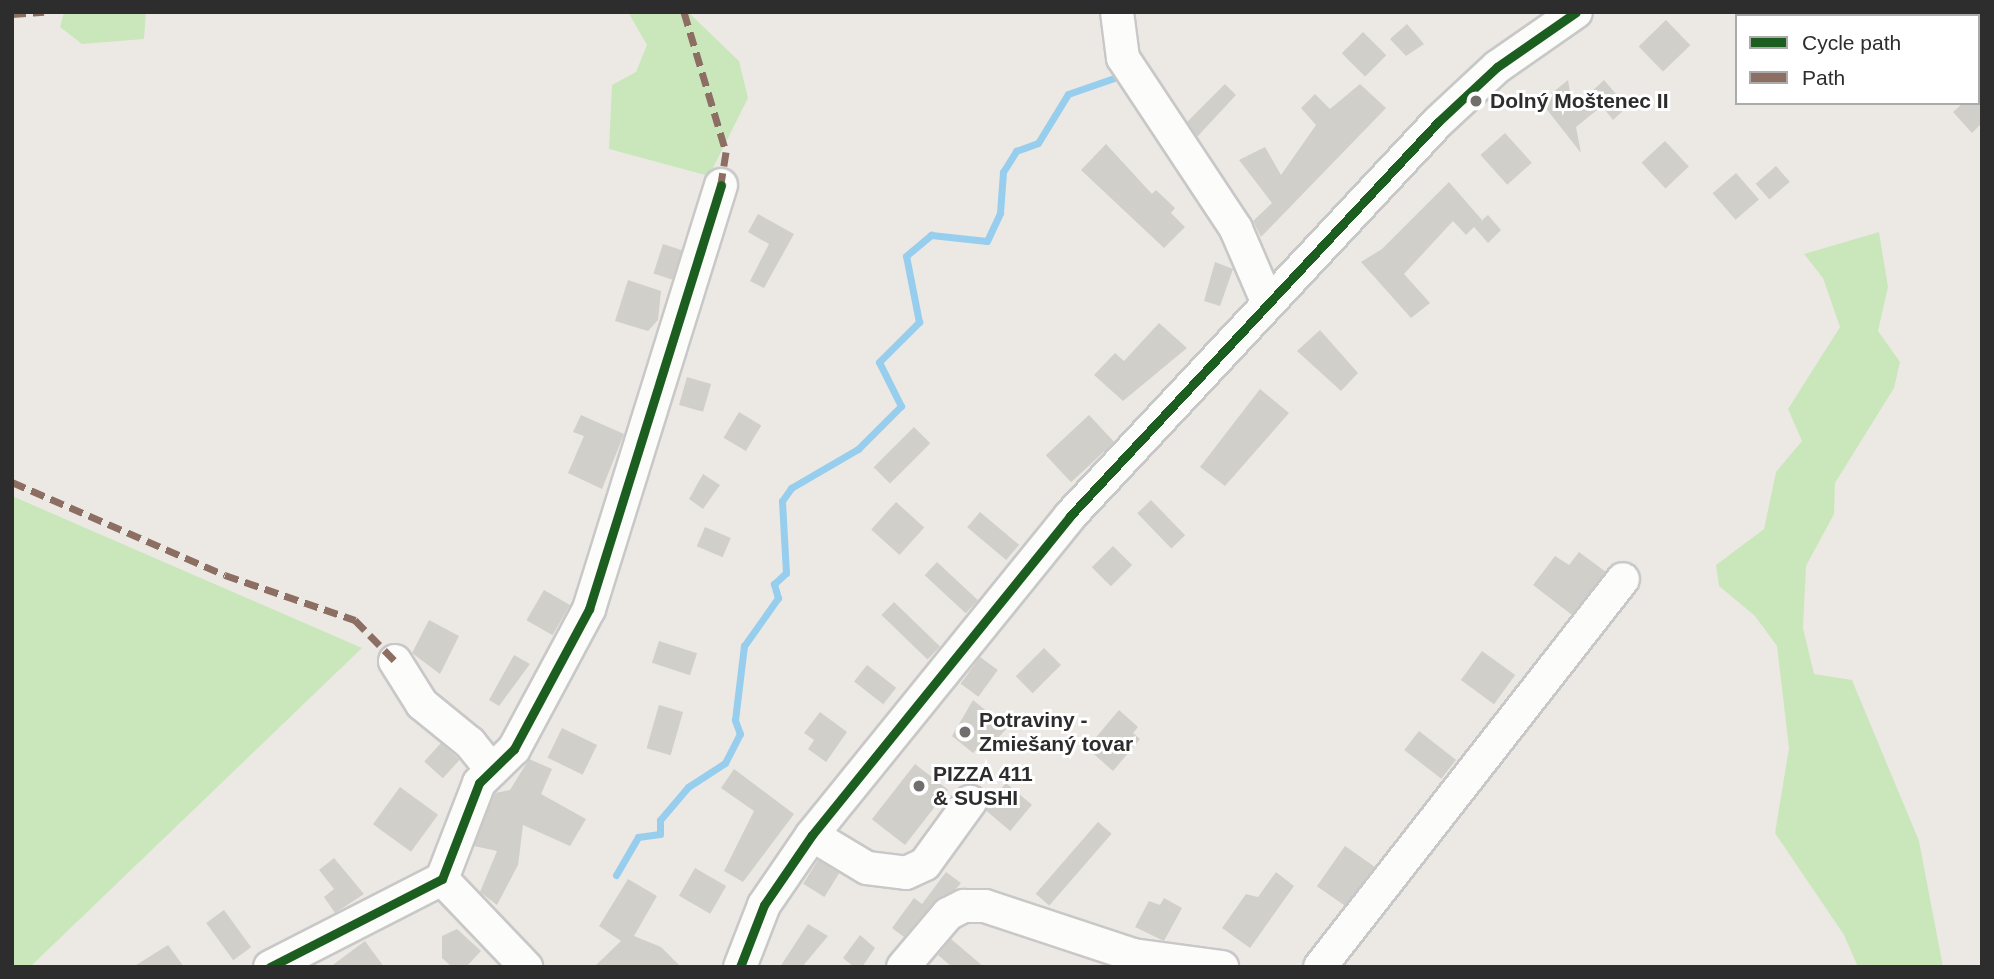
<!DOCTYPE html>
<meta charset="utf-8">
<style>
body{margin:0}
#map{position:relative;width:1994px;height:979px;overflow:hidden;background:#ece9e4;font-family:Helvetica,sans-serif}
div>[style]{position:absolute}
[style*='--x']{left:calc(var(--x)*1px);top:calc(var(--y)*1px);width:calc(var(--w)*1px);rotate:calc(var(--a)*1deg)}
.green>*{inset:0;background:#cae7bc}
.stream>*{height:7px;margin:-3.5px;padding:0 3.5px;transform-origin:3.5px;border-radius:3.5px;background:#97ceed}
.building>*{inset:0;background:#d1cfca;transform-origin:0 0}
.roads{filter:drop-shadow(2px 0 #c9c8c8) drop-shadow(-2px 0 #c9c8c8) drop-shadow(0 2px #c9c8c8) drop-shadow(0 -2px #c9c8c8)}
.minor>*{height:32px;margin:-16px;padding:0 16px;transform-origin:16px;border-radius:16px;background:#fcfcfb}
.quiet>*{height:7px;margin-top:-3.5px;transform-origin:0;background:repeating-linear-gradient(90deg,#8d6e63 0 14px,transparent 0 21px)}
.cycleway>*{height:9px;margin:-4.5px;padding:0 4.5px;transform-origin:4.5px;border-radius:4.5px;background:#1b5e20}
.dots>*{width:19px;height:19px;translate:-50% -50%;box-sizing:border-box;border:4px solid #fff;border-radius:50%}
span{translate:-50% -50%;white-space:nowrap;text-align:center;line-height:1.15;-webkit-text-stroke:6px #fff;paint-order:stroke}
.poi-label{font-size:21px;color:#2d2d2d;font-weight:700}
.left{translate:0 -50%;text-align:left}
.frame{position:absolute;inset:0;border:14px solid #2d2d2d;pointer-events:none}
.legend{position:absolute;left:1735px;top:14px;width:245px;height:91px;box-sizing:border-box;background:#fff;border:2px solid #ababab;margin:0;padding:9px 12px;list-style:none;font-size:21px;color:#2d2d2d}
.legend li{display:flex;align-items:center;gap:14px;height:35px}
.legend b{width:35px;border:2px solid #ababab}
</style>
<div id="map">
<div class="green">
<i style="clip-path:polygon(64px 12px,146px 12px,144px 39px,82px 44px,60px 27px)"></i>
<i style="clip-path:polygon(628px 12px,688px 12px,739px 61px,748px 98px,709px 176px,609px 149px,612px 85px,636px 72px,647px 45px)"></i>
<i style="clip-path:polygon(1879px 232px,1888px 287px,1878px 331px,1900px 362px,1894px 388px,1835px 483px,1834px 514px,1806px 566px,1803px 628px,1814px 674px,1852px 680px,1919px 841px,1943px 967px,1858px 967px,1844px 935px,1775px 833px,1789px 748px,1777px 646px,1755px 616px,1719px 586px,1716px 565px,1764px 529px,1776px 472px,1802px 441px,1788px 409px,1840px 327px,1823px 278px,1804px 254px)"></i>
<i style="clip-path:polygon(12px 496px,362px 648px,30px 967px,12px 967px)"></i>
</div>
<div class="stream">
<i style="--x:616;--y:875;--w:44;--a:-59.9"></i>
<i style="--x:638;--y:837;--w:22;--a:-8"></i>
<i style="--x:660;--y:834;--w:14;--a:-90"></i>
<i style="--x:660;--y:820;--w:43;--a:-49.7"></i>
<i style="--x:688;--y:787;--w:44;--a:-33"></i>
<i style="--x:725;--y:763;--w:33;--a:-63"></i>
<i style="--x:740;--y:734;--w:15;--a:-110"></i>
<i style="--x:735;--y:720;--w:75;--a:-83.1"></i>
<i style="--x:744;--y:646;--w:59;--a:-54.7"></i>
<i style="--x:778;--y:598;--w:15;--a:-106"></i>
<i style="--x:774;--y:584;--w:16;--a:-43"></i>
<i style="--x:786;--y:573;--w:72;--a:-93.2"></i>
<i style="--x:782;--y:501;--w:16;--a:-55"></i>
<i style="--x:791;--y:488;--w:78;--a:-30.2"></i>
<i style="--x:858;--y:449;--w:61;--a:-45"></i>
<i style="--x:901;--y:406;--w:49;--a:-116.6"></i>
<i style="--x:879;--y:362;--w:57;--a:-45"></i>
<i style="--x:919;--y:322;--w:67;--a:-101.1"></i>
<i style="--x:906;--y:256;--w:33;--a:-40"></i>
<i style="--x:931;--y:235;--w:56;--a:6.1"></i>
<i style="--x:987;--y:241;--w:31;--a:-65"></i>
<i style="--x:1000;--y:213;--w:41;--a:-85.8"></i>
<i style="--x:1003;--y:172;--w:25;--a:-58"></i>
<i style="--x:1016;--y:151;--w:23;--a:-20"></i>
<i style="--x:1038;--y:143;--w:57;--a:-58.5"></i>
<i style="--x:1068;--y:94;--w:58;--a:-19.1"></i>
</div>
<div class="building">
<i style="left:1666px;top:20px;width:35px;height:38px;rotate:46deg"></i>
<i style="clip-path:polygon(1407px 24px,1424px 44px,1406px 56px,1390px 39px)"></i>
<i style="left:1363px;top:32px;width:33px;height:30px;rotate:45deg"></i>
<i style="clip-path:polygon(1568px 80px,1573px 109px,1604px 80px,1627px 107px,1613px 120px,1602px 106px,1576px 127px,1581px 153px,1541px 102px)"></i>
<i style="clip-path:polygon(1225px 84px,1236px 95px,1197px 137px,1187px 122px)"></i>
<i style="clip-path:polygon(1360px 84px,1386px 108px,1261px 237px,1253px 221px,1272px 203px,1239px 160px,1265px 147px,1281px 175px,1316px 125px,1301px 108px,1315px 94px,1330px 109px)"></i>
<i style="clip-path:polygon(1963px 103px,1982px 103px,1982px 123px,1972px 133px,1953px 112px)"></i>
<i style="left:1505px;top:133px;width:40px;height:33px;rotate:48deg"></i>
<i style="left:1665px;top:141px;width:35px;height:32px;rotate:47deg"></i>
<i style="clip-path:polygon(1106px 144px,1152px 194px,1156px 190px,1175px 208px,1171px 213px,1185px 227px,1164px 248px,1081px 170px)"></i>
<i style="left:1776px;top:166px;width:21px;height:27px;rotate:49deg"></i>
<i style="left:1736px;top:173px;width:35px;height:31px;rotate:49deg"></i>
<i style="clip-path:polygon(1449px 182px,1482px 220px,1478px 224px,1488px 215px,1501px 230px,1488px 243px,1474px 227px,1466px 235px,1453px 221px,1404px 274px,1430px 303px,1411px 318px,1361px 262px,1382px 249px)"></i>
<i style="clip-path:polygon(758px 214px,794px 234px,764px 288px,750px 281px,769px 244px,748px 232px)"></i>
<i style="left:663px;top:244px;width:20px;height:31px;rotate:18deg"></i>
<i style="clip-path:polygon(1215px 262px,1233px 269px,1220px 306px,1204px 301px)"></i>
<i style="clip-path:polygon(628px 280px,661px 291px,658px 320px,648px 331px,615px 321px)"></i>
<i style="clip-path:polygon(1159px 323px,1187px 348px,1123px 401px,1094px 375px,1115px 353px,1124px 361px)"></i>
<i style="clip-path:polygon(1320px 330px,1358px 373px,1341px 391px,1297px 351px)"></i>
<i style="left:687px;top:377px;width:25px;height:29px;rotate:16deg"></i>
<i style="clip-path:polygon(1260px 389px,1289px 413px,1225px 486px,1200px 467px)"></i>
<i style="left:739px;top:412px;width:26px;height:30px;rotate:31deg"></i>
<i style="clip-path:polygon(581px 415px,624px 434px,602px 489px,568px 473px,584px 436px,573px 432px)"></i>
<i style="left:1089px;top:415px;width:37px;height:59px;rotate:47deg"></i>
<i style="left:914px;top:427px;width:23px;height:57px;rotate:45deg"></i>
<i style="clip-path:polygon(703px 474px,720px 485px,703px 509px,689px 499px)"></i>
<i style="left:1151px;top:500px;width:49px;height:19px;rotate:46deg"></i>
<i style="left:896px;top:502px;width:38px;height:37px;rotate:42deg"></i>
<i style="left:980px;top:512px;width:51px;height:20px;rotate:40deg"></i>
<i style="left:705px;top:527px;width:28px;height:21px;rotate:23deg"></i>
<i style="left:1113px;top:546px;width:27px;height:30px;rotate:45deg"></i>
<i style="clip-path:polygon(1579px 552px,1606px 572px,1572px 615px,1533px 585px,1555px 556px,1569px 565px)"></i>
<i style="left:937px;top:562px;width:56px;height:18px;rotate:43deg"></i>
<i style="left:544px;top:590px;width:30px;height:35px;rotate:30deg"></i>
<i style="left:894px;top:602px;width:64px;height:18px;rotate:44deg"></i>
<i style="clip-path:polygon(429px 620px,459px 636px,440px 674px,412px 653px)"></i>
<i style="left:659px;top:641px;width:40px;height:23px;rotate:18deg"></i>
<i style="left:1044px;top:648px;width:24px;height:40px;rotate:45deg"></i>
<i style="left:1482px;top:651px;width:41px;height:36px;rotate:36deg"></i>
<i style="clip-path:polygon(514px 655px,530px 664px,499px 706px,489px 700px)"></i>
<i style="left:980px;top:657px;width:22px;height:33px;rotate:36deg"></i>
<i style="left:867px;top:665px;width:37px;height:21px;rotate:38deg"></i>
<i style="clip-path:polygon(973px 700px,1007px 728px,984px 754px,978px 748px,973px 753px,952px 736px)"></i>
<i style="left:659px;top:705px;width:25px;height:45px;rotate:16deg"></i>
<i style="clip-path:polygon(1119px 710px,1138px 727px,1133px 733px,1140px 739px,1113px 771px,1087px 748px)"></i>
<i style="clip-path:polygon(820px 712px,847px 732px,826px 762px,808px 749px,814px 740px,804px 733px)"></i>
<i style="left:562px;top:728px;width:39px;height:33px;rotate:26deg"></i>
<i style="left:1419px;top:731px;width:47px;height:24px;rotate:38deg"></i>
<i style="left:441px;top:743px;width:25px;height:25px;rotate:42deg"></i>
<i style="clip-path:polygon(529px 759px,552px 769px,541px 794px,586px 819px,570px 846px,523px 825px,518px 865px,497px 905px,480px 892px,497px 851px,474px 846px,495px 793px,510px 790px)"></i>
<i style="left:915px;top:764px;width:42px;height:70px;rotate:38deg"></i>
<i style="clip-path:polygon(734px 769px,794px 814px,743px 882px,724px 871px,754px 811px,721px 788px)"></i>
<i style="left:1006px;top:783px;width:34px;height:34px;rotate:40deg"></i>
<i style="left:400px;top:787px;width:47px;height:46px;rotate:36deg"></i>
<i style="left:1098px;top:822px;width:18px;height:95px;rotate:41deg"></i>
<i style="left:1345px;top:846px;width:37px;height:49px;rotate:35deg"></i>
<i style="clip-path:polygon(334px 858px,364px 894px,335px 913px,324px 897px,334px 889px,319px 870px)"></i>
<i style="left:818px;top:860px;width:25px;height:28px;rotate:32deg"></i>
<i style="left:695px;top:868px;width:36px;height:32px;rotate:30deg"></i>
<i style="clip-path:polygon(946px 872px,961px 883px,955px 890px,934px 902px,904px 937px,892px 928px,914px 898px,922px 904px)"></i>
<i style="clip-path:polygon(1276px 872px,1294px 886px,1250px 948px,1222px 928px,1246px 894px,1258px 897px)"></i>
<i style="clip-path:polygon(628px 879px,657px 896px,634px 936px,661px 947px,681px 967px,594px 967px,621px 941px,599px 926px)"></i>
<i style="clip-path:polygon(1164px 898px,1182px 908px,1164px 941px,1135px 927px,1149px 901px,1160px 905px)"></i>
<i style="left:224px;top:910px;width:46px;height:22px;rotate:54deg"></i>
<i style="clip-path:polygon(808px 924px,828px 936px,802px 967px,780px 967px)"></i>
<i style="clip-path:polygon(457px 929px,481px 951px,466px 967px,452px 967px,442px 958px,442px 936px)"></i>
<i style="clip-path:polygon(860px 935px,875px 948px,862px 967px,854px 967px,843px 958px)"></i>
<i style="clip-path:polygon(951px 939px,984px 967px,952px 967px,938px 955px)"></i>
<i style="clip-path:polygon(365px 941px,384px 967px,330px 967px)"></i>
<i style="clip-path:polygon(168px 945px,184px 967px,133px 967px)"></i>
</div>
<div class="roads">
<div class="minor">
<i style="--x:1117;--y:12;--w:46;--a:82.6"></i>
<i style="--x:1123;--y:58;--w:205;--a:56.5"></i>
<i style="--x:1236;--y:229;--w:78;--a:66.7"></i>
<i style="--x:1884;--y:12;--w:6;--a:39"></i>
<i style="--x:1978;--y:81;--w:5;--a:37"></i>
<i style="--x:395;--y:661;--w:51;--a:57.9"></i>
<i style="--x:422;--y:704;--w:62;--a:39.1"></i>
<i style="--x:470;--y:743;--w:35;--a:51"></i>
<i style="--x:812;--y:835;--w:64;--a:31"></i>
<i style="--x:867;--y:868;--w:39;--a:7"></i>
<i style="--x:906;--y:873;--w:21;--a:-25"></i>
<i style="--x:925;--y:864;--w:77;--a:-54"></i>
<i style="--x:442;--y:879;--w:122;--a:46.3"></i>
<i style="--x:270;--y:967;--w:193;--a:-27.1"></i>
<i style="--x:442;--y:879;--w:103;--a:-68.9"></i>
<i style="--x:479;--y:783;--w:49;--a:-44.2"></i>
<i style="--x:514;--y:749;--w:159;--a:-61.8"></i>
<i style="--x:589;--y:609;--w:444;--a:-72.7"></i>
<i style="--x:740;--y:967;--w:66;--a:-68.8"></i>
<i style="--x:764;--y:905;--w:85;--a:-55.6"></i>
<i style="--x:812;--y:835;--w:410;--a:-51"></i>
<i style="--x:1070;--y:516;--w:539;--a:-46.95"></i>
<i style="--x:1438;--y:122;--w:81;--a:-43"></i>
<i style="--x:1497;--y:67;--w:96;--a:-34.8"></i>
<i style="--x:903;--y:967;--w:70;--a:-49.7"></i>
<i style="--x:948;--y:914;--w:18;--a:-27"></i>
<i style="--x:964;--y:906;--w:21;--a:0"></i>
<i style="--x:985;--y:906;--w:156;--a:18.3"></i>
<i style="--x:1133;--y:955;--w:90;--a:7.7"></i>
<i style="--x:1320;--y:967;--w:492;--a:-52"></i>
</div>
</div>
<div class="quiet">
<i style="--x:684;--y:12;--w:146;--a:73.3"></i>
<i style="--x:726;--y:152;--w:33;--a:99"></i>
<i style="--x:12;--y:14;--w:32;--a:-4"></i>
<i style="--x:12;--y:482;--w:232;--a:23.6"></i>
<i style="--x:225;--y:575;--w:138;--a:19.1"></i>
<i style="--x:355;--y:620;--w:57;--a:45.7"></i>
</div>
<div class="cycleway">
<i style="--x:270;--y:967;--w:193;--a:-27.1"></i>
<i style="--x:442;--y:879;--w:103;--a:-68.9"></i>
<i style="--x:479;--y:783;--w:49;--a:-44.2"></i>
<i style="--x:514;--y:749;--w:159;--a:-61.8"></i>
<i style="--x:589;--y:609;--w:444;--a:-72.7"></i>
<i style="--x:740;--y:967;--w:66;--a:-68.8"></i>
<i style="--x:764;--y:905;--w:85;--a:-55.6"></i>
<i style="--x:812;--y:835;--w:410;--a:-51"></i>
<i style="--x:1070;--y:516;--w:539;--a:-46.95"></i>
<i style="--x:1438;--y:122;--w:81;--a:-43"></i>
<i style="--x:1497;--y:67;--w:96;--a:-34.8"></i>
</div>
<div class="dots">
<i style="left:1476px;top:101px;background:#706f6d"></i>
<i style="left:965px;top:732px;background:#706f6d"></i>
<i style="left:919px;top:786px;background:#706f6d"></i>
</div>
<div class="poi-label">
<span class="left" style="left:1490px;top:101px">Dolný Moštenec II</span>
<span class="left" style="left:979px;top:732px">Potraviny -<br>Zmiešaný tovar</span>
<span class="left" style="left:933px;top:786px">PIZZA 411<br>&amp; SUSHI</span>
</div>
<div class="frame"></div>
<ul class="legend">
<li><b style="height:9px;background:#1b5e20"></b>Cycle path</li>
<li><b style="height:9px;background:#8d6e63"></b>Path</li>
</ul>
</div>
